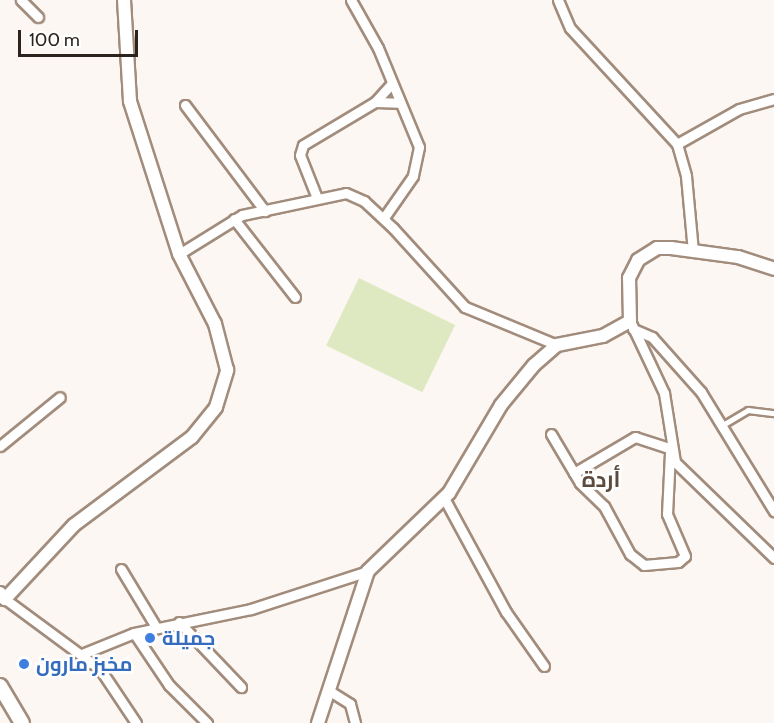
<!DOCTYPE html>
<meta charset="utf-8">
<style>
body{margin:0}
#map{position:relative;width:774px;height:723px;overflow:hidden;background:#fcf7f3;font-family:Cabin,Cairo,sans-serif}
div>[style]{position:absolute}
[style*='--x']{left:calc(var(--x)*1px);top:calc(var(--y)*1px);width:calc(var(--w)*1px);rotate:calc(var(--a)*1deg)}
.green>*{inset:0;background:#dfe9c1;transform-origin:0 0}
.roads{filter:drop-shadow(2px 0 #a28c7c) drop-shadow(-2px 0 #a28c7c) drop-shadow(0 2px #a28c7c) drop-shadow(0 -2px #a28c7c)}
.service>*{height:4.5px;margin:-2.25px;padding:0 2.25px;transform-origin:2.25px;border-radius:2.25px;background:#fff}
.minor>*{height:9px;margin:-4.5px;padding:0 4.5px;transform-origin:4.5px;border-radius:4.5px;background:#fff}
.tertiary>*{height:12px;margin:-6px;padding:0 6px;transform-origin:6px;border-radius:6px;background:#fff}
.secondary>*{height:14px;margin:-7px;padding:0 7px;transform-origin:7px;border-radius:7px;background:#fff}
.dots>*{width:16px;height:16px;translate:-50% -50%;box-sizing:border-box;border:3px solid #fff;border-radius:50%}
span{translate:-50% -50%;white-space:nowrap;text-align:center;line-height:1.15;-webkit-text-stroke:5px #fff;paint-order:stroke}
.shop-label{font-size:20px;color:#366cbe;font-weight:700}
.left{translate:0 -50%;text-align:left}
.quarter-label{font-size:22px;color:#5e4a3d;font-weight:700}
.scale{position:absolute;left:18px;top:30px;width:120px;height:27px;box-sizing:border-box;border:3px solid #2c231d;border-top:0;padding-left:8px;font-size:18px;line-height:21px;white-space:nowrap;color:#2c231d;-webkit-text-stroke:4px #fff;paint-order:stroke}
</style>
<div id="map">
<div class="green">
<i style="left:359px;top:278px;width:107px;height:75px;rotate:26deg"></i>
</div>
<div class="roads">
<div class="service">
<i style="--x:723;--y:425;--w:29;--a:-31"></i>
<i style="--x:748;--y:410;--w:26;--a:7"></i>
</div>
<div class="minor">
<i style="--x:21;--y:0;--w:24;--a:45"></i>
<i style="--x:351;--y:0;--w:55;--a:60.6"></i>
<i style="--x:378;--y:48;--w:107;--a:67.5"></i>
<i style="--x:419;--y:147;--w:30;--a:102"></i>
<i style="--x:413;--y:176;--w:52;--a:124.9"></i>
<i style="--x:558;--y:0;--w:30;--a:67"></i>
<i style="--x:570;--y:28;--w:158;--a:47.3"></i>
<i style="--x:677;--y:144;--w:33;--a:74"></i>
<i style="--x:686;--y:176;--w:76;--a:84.7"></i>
<i style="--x:375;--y:102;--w:24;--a:2"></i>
<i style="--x:185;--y:105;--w:133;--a:53"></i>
<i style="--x:677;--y:144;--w:71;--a:-29.4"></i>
<i style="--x:739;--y:109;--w:36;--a:-16"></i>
<i style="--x:317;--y:198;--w:46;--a:-111.6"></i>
<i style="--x:300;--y:155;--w:10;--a:-73"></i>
<i style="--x:303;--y:145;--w:84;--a:-30.8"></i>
<i style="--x:375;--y:102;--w:24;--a:-48"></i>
<i style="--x:234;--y:219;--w:99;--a:52"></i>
<i style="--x:179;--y:254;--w:74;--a:-31.8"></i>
<i style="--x:242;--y:215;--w:106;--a:-11.9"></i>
<i style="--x:346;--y:193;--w:20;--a:24"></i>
<i style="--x:364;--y:201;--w:40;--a:43"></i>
<i style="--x:393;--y:228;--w:107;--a:47.7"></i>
<i style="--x:465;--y:307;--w:100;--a:22.4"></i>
<i style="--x:630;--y:321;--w:80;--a:64.7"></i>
<i style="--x:664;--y:393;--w:70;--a:80.9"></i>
<i style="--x:675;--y:462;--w:138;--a:44.1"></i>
<i style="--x:633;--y:329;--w:21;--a:23"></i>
<i style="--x:652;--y:337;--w:74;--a:48.3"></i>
<i style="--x:701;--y:392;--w:140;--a:58.5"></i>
<i style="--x:551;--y:434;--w:57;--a:59.4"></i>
<i style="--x:580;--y:483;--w:33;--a:44"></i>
<i style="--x:604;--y:506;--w:55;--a:61.6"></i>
<i style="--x:630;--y:554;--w:18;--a:38"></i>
<i style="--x:644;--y:565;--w:34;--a:-5"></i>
<i style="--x:678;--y:562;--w:9;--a:-41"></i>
<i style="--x:685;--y:556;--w:46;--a:-113.2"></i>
<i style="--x:667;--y:514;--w:61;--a:-87.2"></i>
<i style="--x:0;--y:446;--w:77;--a:-39.2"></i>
<i style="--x:574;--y:473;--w:71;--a:-30.5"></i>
<i style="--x:635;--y:437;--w:36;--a:18"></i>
<i style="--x:444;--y:498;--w:130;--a:61.5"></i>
<i style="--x:506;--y:612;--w:66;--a:54.9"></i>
<i style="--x:121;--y:569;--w:68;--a:58.9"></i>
<i style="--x:5;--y:599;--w:118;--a:36.4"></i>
<i style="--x:100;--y:669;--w:65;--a:56.3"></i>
<i style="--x:179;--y:622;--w:90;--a:46.4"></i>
<i style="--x:134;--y:633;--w:63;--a:56.1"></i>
<i style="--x:169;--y:685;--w:54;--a:45"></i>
<i style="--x:82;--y:654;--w:56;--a:-22"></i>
<i style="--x:134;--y:633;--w:119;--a:-11.6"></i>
<i style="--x:251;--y:609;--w:123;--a:-18"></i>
<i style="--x:328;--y:690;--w:26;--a:32"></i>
<i style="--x:350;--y:704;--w:20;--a:75"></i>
</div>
<div class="tertiary">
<i style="--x:0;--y:593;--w:8;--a:50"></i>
<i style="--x:5;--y:599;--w:101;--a:-47"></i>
<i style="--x:74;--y:525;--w:147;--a:-36.7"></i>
<i style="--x:192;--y:437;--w:38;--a:-51"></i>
<i style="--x:216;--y:407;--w:39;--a:-73"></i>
<i style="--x:227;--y:370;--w:48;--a:-104.6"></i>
<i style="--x:215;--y:324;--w:79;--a:-117.2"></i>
<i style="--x:179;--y:254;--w:161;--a:-107.8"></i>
<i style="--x:130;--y:101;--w:101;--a:-93.4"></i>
<i style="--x:318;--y:723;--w:160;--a:-71.8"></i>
<i style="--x:368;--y:571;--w:112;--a:-43.9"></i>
<i style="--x:449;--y:493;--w:102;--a:-59.4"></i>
<i style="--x:501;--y:405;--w:52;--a:-50.5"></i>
<i style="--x:534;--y:365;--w:30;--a:-41"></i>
<i style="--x:557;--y:345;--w:47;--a:-11.1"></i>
<i style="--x:603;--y:336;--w:31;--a:-29"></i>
<i style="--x:630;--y:321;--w:43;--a:-91.3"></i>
<i style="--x:629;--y:278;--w:20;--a:-63"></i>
<i style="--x:638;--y:260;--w:22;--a:-32"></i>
<i style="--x:657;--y:248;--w:14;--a:0"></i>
<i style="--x:671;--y:248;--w:68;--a:7.7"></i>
<i style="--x:738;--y:257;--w:38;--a:18"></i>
</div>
<div class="secondary">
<i style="--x:0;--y:686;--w:43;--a:59.3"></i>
</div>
</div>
<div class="dots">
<i style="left:150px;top:638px;background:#3f7fe0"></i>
<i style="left:24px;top:664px;background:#3f7fe0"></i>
</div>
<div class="shop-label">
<span class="left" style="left:162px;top:638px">جميلة</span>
<span class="left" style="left:36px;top:664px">مخبز مارون</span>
</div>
<div class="quarter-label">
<span style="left:601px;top:480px">أردة</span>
</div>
<div class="scale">100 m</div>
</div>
